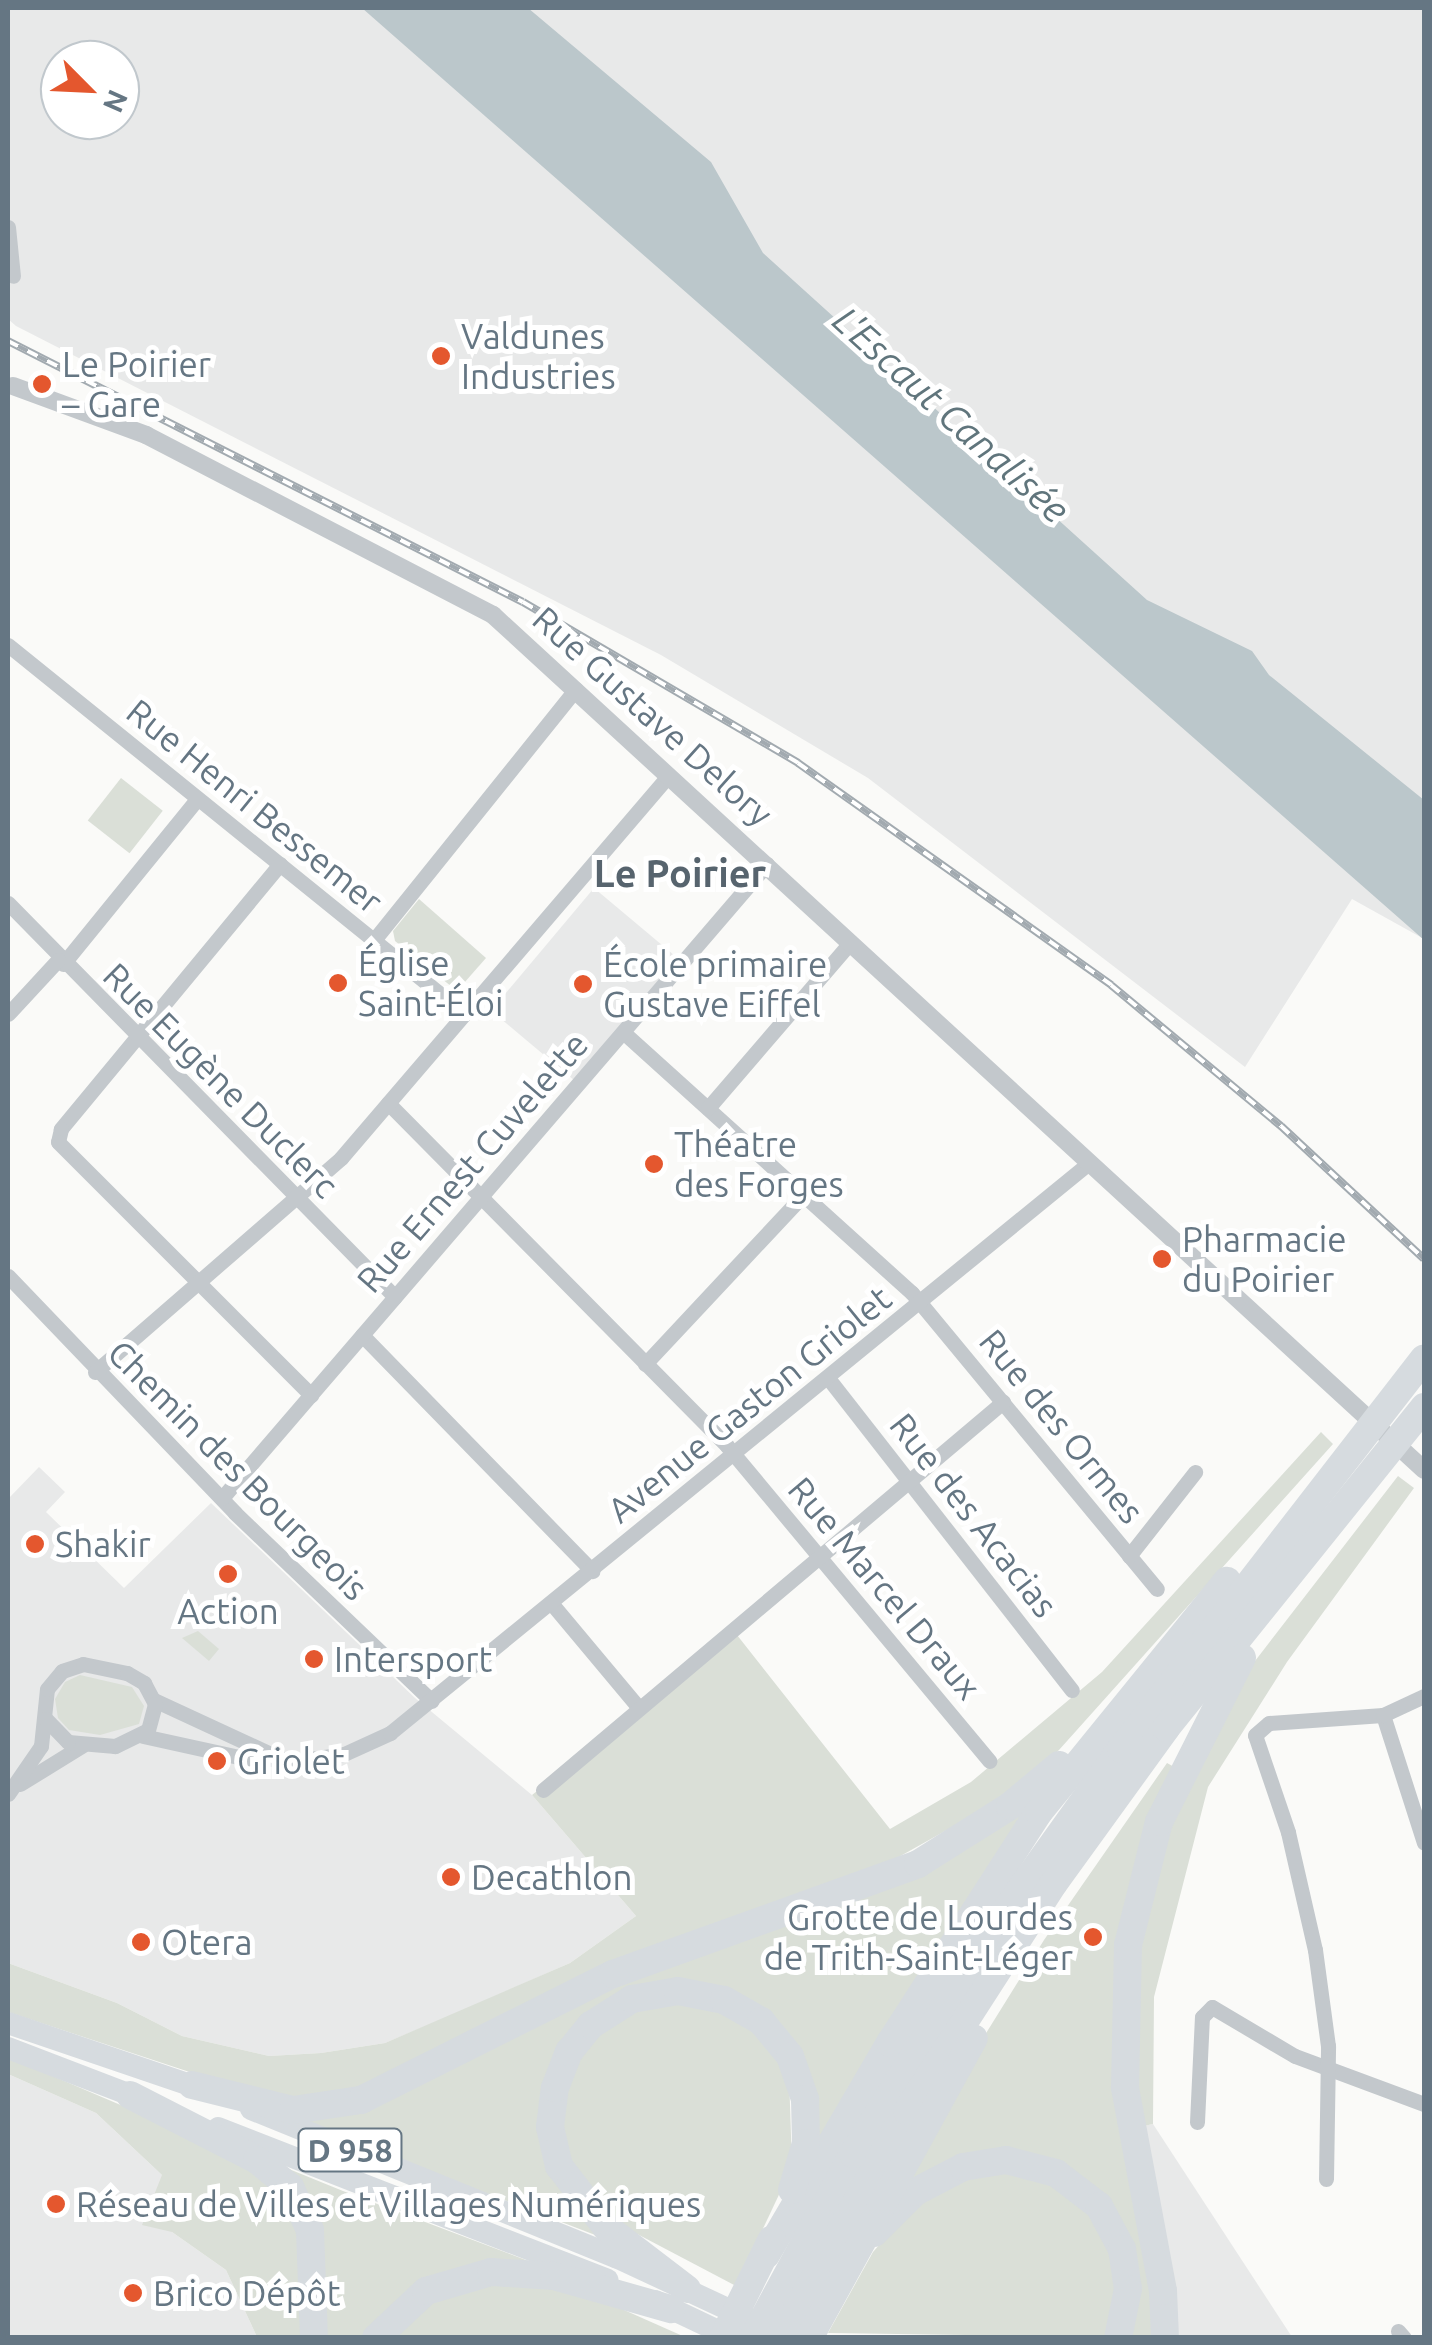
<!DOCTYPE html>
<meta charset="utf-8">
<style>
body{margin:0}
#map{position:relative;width:1432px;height:2345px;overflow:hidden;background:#fafaf8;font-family:Ubuntu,sans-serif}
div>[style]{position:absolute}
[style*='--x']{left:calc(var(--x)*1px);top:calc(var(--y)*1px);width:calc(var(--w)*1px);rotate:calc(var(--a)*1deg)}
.built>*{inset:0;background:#e8e9e9;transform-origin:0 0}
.green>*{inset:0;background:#dadfd7;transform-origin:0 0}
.water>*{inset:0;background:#bbc7cb}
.minor>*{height:15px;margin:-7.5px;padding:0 7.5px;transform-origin:7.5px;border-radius:7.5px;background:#c3c8cc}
.tertiary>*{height:18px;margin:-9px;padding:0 9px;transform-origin:9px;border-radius:9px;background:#c3c8cc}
.primary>*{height:22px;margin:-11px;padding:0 11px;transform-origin:11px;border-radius:11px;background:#d6dbdf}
.motorway>*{height:28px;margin:-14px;padding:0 14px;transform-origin:14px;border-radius:14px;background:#d6dbdf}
.rail>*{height:8px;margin-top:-4px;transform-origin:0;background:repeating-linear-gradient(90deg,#fff 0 11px,#a2aab0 0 22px);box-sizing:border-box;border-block:2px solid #a2aab0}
.dots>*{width:28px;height:28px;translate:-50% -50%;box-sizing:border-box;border:5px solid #fff;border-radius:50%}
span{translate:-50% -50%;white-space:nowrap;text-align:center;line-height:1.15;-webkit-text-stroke:10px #fff;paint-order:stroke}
.shield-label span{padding:2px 8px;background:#fff;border:2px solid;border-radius:8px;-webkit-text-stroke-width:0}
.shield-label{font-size:32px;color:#657683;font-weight:700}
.poi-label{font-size:35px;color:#657683}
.left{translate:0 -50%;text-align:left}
.right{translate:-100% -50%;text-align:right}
.street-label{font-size:35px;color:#657683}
.water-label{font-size:38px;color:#60757c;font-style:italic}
.neighbourhood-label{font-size:38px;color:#57646e;font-weight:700}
.frame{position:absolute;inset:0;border:10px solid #657683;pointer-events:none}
.north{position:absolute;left:40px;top:40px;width:100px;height:100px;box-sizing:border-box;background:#fff;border:2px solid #c1c8cd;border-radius:50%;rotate:114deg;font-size:28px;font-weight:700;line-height:40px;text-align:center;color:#657683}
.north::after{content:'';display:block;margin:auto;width:35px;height:45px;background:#e4572e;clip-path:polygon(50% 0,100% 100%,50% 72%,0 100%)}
</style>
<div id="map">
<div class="built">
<i style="clip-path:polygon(evenodd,8px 8px,1424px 8px,1424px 939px,1352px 899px,1245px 1067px,868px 778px,661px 655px,16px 326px,8px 319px,8px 8px,60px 60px,120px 60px,120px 120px,60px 120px,60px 60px)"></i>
<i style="left:594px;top:888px;width:109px;height:160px;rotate:40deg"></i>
<i style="clip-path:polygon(39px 1467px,65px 1492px,46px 1512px,124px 1588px,211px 1503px,415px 1698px,532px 1795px,636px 1916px,570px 1963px,452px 2015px,385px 2043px,321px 2053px,269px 2056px,182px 2036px,117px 2003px,8px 1963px,8px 1499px)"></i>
<i style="clip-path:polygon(8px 2074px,96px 2113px,162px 2175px,172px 2232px,226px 2270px,257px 2337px,8px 2337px)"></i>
<i style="clip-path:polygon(1153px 2124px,1292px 2337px,1179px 2337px,1139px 2127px)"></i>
</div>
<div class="green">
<i style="left:121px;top:778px;width:53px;height:54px;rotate:38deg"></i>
<i style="clip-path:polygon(419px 899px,486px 958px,457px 991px,395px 941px,393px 931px)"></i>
<i style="clip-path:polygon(1321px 1432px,1333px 1444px,1059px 1750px,1006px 1797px,870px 1873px,323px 2102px,247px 2091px,8px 2012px,8px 1963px,117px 2003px,182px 2036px,269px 2056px,321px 2053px,385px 2043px,570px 1963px,636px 1916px,532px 1795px,737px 1635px,890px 1829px,971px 1782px,1102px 1672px)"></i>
<i style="clip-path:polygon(1398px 1476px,1414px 1488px,1287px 1662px,1208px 1787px,1154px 1997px,1153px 2124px,1139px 2127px,1136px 1952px,1159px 1851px,1255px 1661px)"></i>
<i style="clip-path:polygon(198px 1631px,219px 1649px,209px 1661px,182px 1638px)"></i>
<i style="clip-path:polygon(80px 1675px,132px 1687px,144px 1706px,139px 1724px,100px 1735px,69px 1730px,58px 1718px,55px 1699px,65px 1682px)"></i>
<i style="clip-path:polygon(1167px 1763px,1176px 1768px,1118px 1948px,1157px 2337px,1126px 2337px,1133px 2252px,1039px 2159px,900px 2195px,970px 2059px,1044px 1940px)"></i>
<i style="clip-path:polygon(1032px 1798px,816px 2155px,815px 2130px,751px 2006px,607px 2004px,543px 2106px,603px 2238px,296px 2120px,757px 1929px)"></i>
<i style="clip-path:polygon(697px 2001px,763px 2034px,789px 2074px,792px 2167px,736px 2286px,622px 2226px,563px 2152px,563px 2095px,579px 2053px,623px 2014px)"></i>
<i style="clip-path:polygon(8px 2057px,198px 2138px,275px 2187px,299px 2222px,308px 2337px,257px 2337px,226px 2270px,172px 2232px,142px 2225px,162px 2175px,96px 2113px,8px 2074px)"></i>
<i style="clip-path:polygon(284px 2167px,343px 2191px,547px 2268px,499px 2266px,371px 2337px,320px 2337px)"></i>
<i style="clip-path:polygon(999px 2170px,1070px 2191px,1109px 2238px,1119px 2280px,1105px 2337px,828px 2333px,873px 2252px,917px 2202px,969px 2175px)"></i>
<i style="clip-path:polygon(524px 2281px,597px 2298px,685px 2337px,388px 2338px,435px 2299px,476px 2283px)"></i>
</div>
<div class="water">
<i style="clip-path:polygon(362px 8px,528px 8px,711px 162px,763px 253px,1147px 600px,1252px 651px,1269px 675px,1424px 800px,1424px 940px)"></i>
</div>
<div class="minor">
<i style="--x:8;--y:227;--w:49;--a:84.2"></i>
<i style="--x:8;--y:645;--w:587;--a:38.92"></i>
<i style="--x:280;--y:864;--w:344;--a:129.6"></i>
<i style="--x:61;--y:1129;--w:13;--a:103"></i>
<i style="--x:58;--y:1142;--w:358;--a:45"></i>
<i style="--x:8;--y:903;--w:552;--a:45.51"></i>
<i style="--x:374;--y:940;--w:322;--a:-51.2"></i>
<i style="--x:63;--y:964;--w:213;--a:-50.9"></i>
<i style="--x:8;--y:1014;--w:74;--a:-47.2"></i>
<i style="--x:623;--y:1032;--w:389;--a:42.1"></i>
<i style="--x:912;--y:1293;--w:384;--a:50.4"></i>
<i style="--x:388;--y:1103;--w:482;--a:45.3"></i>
<i style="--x:727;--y:1446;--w:410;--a:50.2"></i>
<i style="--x:708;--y:1108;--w:219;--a:-49.3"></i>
<i style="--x:8;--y:1276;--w:328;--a:46.2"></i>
<i style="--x:235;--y:1513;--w:272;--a:43.7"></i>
<i style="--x:362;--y:1335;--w:330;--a:45.7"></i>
<i style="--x:645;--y:1364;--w:231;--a:-46.9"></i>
<i style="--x:95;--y:1372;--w:326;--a:-41"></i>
<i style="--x:341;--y:1158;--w:504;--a:-49.42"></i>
<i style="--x:828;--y:1378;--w:396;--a:52"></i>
<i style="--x:222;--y:1498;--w:836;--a:-49.32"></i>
<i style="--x:1129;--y:1556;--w:107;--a:-51.8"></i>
<i style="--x:552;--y:1604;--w:134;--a:50.1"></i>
<i style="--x:154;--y:1700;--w:131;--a:24.8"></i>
<i style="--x:1383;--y:1715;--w:134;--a:72.2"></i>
<i style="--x:143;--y:1736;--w:102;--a:12.4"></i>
<i style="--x:243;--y:1758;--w:60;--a:1.9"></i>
<i style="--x:303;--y:1760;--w:41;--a:-8.3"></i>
<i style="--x:344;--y:1754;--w:51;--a:-24.5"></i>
<i style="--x:390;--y:1733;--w:903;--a:-39.2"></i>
<i style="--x:20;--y:1784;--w:74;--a:-31.8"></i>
<i style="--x:543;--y:1790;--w:602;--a:-40.15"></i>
<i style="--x:8;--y:1794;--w:58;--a:-55.5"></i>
<i style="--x:41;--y:1746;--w:57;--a:-84"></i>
<i style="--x:47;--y:1689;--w:23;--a:-50"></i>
<i style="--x:62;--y:1671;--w:22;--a:-18"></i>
<i style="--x:83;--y:1664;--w:45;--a:11.6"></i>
<i style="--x:127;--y:1673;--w:20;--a:30"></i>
<i style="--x:144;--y:1683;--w:24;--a:62"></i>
<i style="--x:155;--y:1704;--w:27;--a:105"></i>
<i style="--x:148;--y:1730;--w:37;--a:154"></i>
<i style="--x:115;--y:1746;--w:47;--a:-175.1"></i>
<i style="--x:68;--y:1742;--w:32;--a:-134"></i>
<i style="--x:1197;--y:2122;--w:105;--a:-87.3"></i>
<i style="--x:1202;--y:2017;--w:14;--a:-45"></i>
<i style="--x:1212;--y:2007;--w:96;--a:30.6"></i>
<i style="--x:1295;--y:2056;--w:138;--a:20.4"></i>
<i style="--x:1326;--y:2179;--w:133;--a:-89.1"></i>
<i style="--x:1328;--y:2046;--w:97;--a:-97.7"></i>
<i style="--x:1315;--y:1950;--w:121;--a:-102.9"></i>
<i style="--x:1288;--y:1832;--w:102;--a:-108.8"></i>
<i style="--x:1255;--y:1735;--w:18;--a:-41"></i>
<i style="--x:1269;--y:1723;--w:114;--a:-4"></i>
<i style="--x:1383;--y:1715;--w:45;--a:-24.9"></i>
<i style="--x:1398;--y:2331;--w:9;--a:49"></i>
</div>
<div class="tertiary">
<i style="--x:13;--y:386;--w:142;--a:20.2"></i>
<i style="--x:146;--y:435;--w:391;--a:27.4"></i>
<i style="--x:493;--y:615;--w:1264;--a:42.56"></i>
</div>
<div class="primary">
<i style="--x:8;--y:2023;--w:211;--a:18.8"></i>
<i style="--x:8;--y:2048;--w:148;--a:21"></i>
<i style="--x:251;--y:2109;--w:394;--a:22.1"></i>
<i style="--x:616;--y:2257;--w:149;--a:25"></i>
<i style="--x:218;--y:2128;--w:418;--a:21.3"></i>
<i style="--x:655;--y:2301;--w:86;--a:25.4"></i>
</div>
<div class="motorway">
<i style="--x:192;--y:2085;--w:104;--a:13.9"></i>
<i style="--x:293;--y:2110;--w:69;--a:-8.4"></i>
<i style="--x:361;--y:2100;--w:282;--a:-26.6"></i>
<i style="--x:613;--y:1974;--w:324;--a:-19.8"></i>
<i style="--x:918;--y:1864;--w:109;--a:-32.2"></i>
<i style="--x:1010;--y:1806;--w:64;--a:-39.9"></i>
<i style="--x:130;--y:2095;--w:143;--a:27.1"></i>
<i style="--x:257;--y:2160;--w:43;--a:39.3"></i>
<i style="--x:290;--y:2187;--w:47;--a:65.1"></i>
<i style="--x:310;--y:2230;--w:108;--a:87.9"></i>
<i style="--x:874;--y:2233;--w:58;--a:-45"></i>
<i style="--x:915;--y:2192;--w:54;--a:-27.5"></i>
<i style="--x:963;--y:2167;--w:44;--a:-9.2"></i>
<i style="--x:1006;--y:2160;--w:52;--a:14.6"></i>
<i style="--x:1056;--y:2173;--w:54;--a:37.5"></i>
<i style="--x:1099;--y:2206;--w:49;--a:61.9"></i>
<i style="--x:1122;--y:2249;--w:40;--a:81.5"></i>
<i style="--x:1128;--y:2289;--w:50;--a:101.5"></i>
<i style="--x:766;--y:2255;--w:246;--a:-59.7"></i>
<i style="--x:890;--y:2043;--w:275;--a:-57.2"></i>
<i style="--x:1039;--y:1812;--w:298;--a:-50.9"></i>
<i style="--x:687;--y:2289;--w:102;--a:-142.6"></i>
<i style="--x:606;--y:2227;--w:77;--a:-127.6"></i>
<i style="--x:559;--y:2166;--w:40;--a:-103"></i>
<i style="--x:550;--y:2127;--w:39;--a:-83"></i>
<i style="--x:555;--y:2088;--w:39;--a:-69"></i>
<i style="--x:569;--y:2052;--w:35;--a:-51"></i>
<i style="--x:591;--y:2025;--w:49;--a:-32.4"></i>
<i style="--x:632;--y:1999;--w:47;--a:-9.9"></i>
<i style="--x:678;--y:1991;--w:47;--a:11.1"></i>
<i style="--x:724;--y:2000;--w:43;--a:29.6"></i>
<i style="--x:761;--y:2021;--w:45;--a:50.4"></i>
<i style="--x:790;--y:2056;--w:46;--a:70.8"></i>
<i style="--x:805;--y:2099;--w:44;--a:88.7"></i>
<i style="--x:806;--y:2143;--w:49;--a:106.6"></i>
<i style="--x:376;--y:2338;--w:69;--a:-43.2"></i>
<i style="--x:426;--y:2291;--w:68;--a:-16.3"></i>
<i style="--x:491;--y:2272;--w:63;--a:3.6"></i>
<i style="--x:554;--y:2276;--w:122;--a:15.8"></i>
<i style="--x:723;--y:2338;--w:110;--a:-63.7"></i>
<i style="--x:753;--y:2338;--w:209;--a:-61.5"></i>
<i style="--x:853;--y:2154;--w:278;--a:-58.1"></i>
<i style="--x:1000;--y:1918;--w:208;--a:-54.4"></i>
<i style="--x:1121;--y:1749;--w:494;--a:-52.2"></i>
<i style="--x:781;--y:2338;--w:260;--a:-61"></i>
<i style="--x:907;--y:2111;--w:271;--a:-57.2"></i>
<i style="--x:1054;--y:1883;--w:191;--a:-54.1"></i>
<i style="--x:1166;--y:1728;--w:412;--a:-51.2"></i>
<i style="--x:809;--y:2338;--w:342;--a:-61.2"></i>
<i style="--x:1165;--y:2338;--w:47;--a:-92.4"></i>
<i style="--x:1163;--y:2291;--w:207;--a:-100.6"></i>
<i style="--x:1125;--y:2088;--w:143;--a:-88.8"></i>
<i style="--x:1128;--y:1945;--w:127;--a:-75.9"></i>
<i style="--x:1159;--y:1822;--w:184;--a:-63.2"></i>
</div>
<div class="rail">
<i style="--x:8;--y:341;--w:577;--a:26.88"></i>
<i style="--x:523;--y:602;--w:319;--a:30.3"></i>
<i style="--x:798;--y:763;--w:384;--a:35.3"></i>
<i style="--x:1111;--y:985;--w:221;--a:39.7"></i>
<i style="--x:1281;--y:1126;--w:195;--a:42.9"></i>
</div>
<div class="dots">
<i style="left:441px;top:356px;background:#e4572e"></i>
<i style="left:42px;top:384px;background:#e4572e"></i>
<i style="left:338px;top:983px;background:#e4572e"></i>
<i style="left:583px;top:984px;background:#e4572e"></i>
<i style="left:654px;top:1164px;background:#e4572e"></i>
<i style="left:1162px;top:1259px;background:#e4572e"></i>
<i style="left:35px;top:1544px;background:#e4572e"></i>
<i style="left:228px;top:1574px;background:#e4572e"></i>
<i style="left:314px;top:1659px;background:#e4572e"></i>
<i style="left:217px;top:1761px;background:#e4572e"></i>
<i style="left:451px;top:1877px;background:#e4572e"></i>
<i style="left:1093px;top:1937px;background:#e4572e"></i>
<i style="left:141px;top:1942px;background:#e4572e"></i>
<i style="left:56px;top:2204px;background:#e4572e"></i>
<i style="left:133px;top:2293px;background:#e4572e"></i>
</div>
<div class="shield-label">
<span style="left:350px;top:2150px">D 958</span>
</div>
<div class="poi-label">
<span class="left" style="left:461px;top:356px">Valdunes<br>Industries</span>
<span class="left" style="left:62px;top:384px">Le Poirier<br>– Gare</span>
<span class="left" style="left:358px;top:983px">Église<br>Saint-Éloi</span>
<span class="left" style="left:603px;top:984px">École primaire<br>Gustave Eiffel</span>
<span class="left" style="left:674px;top:1164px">Théatre<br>des Forges</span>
<span class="left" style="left:1182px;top:1259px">Pharmacie<br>du Poirier</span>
<span class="left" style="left:55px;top:1544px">Shakir</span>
<span style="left:228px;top:1611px">Action</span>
<span class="left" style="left:334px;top:1659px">Intersport</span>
<span class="left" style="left:237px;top:1761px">Griolet</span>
<span class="left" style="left:471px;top:1877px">Decathlon</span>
<span class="right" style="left:1073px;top:1937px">Grotte de Lourdes<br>de Trith-Saint-Léger</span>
<span class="left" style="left:161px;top:1942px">Otera</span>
<span class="left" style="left:76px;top:2204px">Réseau de Villes et Villages Numériques</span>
<span class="left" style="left:153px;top:2293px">Brico Dépôt</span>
</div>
<div class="street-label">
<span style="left:653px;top:716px;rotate:42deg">Rue Gustave Delory</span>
<span style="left:255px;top:806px;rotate:39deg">Rue Henri Bessemer</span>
<span style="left:221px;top:1080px;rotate:45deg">Rue Eugène Duclerc</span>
<span style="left:472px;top:1162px;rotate:-49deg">Rue Ernest Cuvelette</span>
<span style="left:749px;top:1404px;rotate:-39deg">Avenue Gaston Griolet</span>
<span style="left:1062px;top:1426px;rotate:51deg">Rue des Ormes</span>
<span style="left:238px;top:1470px;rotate:45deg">Chemin des Bourgeois</span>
<span style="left:974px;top:1515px;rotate:52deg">Rue des Acacias</span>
<span style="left:885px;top:1588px;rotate:50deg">Rue Marcel Draux</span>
</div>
<div class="water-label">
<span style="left:951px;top:415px;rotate:42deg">L'Escaut Canalisée</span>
</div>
<div class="neighbourhood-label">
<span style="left:680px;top:874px">Le Poirier</span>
</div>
<div class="frame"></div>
<div class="north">N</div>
</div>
